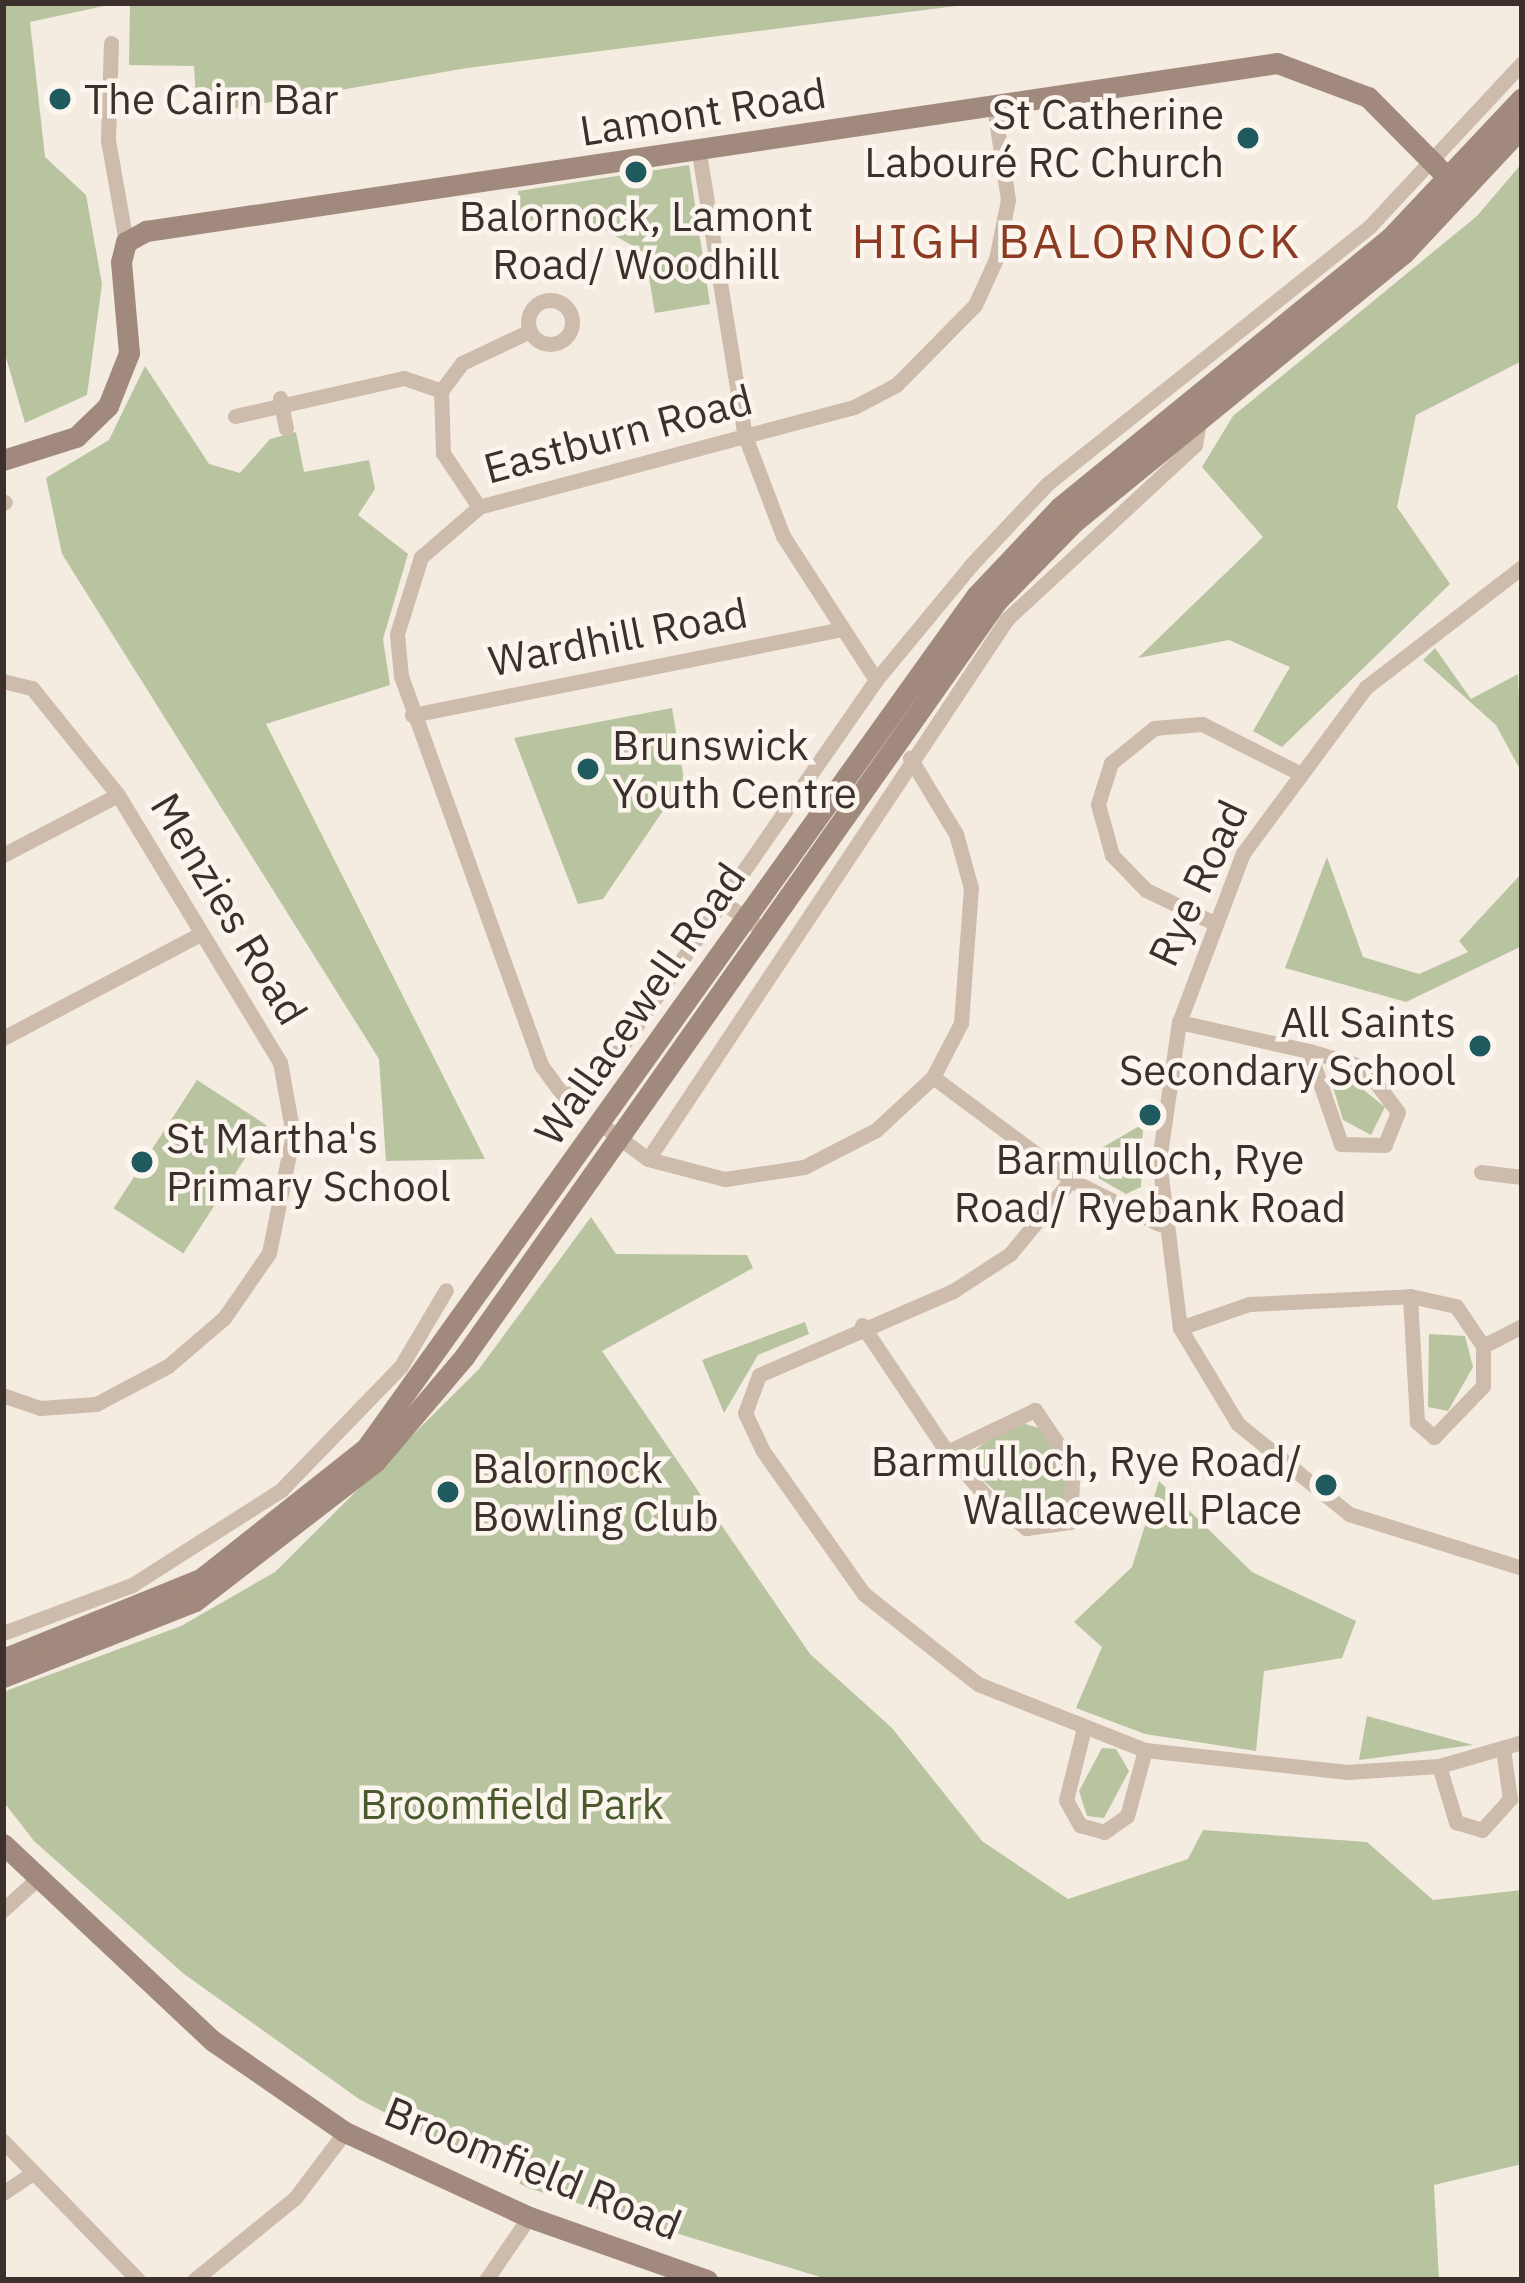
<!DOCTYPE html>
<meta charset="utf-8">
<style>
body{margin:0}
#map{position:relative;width:1525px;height:2283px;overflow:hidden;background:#f4ebe1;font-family:"IBM Plex Sans",sans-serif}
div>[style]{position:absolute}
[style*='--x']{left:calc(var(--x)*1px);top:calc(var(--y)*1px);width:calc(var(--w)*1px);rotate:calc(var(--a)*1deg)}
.green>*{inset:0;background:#b8c4a0;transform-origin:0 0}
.street>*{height:15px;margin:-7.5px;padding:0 7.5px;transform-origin:7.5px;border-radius:7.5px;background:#cdbbac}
.street>.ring{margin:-7.5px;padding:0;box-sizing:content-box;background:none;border:15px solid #cdbbac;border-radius:50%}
.secondary>*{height:21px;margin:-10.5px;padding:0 10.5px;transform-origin:10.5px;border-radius:10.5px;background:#a18a7d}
.dots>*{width:33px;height:33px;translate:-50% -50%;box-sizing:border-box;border:6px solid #fbf5ee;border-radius:50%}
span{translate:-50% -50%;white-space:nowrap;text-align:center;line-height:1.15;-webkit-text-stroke:9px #fbf5ee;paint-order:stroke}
.poi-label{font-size:42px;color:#3b302b}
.left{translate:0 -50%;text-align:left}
.right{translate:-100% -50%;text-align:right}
.street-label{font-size:42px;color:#3b302b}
.park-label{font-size:42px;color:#4a5a2e}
.quarter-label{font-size:48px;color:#8c3b22;letter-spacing:3px}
.frame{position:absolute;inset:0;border:6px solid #3b302b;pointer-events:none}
</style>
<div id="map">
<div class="green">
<i style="clip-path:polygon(3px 3px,118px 3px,30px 22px,45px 157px,86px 195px,102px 284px,87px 395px,25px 423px,3px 347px)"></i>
<i style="clip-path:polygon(130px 3px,980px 3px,467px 68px,197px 115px,194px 66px,129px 65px)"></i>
<i style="clip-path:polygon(1522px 163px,1522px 361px,1416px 415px,1397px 507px,1450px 584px,1282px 747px,1253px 731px,1290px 667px,1229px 640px,1138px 658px,1263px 537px,1202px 467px,1233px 416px,1477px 216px)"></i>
<i style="clip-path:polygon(689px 165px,710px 304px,655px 313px,645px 253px,577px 214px,521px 222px,518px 191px)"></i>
<i style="clip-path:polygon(145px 366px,209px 464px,240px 473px,270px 439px,296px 432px,304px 472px,369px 460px,375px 489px,358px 515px,408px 554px,383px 639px,390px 685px,266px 724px,485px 1159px,386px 1161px,379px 1059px,62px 554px,46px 478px,109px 440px)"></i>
<i style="clip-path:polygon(1435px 648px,1471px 699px,1518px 674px,1522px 773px,1496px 725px,1423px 660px)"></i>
<i style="clip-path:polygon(672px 708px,684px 780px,603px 899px,578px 904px,514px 738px)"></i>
<i style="clip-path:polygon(1327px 857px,1363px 957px,1419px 974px,1468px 952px,1459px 941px,1522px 873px,1522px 946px,1406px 1002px,1285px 968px)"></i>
<i style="clip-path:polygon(1346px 1076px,1385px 1107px,1371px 1135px,1343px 1120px,1333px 1087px)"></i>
<i style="left:197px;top:1080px;width:83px;height:153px;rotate:33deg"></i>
<i style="clip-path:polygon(1143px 1124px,1141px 1187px,1126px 1194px,1074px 1164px)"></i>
<i style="clip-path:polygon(591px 1217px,616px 1254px,747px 1255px,753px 1268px,602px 1351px,810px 1654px,892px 1728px,982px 1841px,1068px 1899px,1188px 1859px,1203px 1830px,1367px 1842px,1433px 1900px,1522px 1890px,1522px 2164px,1434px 2185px,1439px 2280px,830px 2280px,528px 2188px,359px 2099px,184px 1974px,34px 1841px,3px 1801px,3px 1692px,181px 1626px,275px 1572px,479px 1369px)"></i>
<i style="clip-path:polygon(805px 1322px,809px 1334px,758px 1355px,724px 1413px,702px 1360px)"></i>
<i style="clip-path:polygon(1429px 1334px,1465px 1336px,1473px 1367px,1448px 1411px,1428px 1407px)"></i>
<i style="clip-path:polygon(1016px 1421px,1048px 1431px,1067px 1475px,1067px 1498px,1046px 1517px,1020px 1514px,971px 1469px,975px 1450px)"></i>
<i style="clip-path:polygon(1159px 1481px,1252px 1572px,1356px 1621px,1342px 1658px,1264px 1671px,1256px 1751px,1145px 1734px,1076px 1708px,1102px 1647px,1074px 1622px,1132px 1567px)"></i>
<i style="clip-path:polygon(1367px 1716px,1473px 1745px,1359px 1760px)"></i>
<i style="clip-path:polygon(1102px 1748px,1116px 1749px,1129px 1771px,1104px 1818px,1087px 1816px,1079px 1791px)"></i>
</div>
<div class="street">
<i style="--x:111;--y:43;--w:97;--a:91.8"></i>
<i style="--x:108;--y:140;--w:104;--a:80"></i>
<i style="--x:994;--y:106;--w:95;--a:81.5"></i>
<i style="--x:1008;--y:200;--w:60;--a:101.5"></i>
<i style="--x:996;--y:259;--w:51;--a:114.5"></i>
<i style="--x:975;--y:305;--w:112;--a:134.6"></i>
<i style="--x:896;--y:385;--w:47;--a:152.4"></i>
<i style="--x:854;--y:407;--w:388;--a:165.1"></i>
<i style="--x:479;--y:507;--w:77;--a:139.2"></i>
<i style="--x:421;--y:557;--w:81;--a:107.3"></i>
<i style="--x:397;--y:634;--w:42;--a:84.6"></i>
<i style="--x:401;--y:676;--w:413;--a:70.2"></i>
<i style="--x:541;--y:1065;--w:36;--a:54"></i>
<i style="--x:562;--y:1094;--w:28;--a:-4"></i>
<i style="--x:590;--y:1092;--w:502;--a:-55.23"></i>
<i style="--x:876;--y:680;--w:149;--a:-50.4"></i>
<i style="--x:971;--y:565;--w:111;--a:-46.8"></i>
<i style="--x:1047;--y:484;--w:413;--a:-38.6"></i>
<i style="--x:1370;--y:226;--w:223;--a:-47"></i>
<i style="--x:699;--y:153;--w:287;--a:80.8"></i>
<i style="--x:745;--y:436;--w:107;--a:69.2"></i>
<i style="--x:783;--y:536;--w:171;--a:57.1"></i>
<i class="ring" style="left:528px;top:300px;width:29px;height:29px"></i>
<i style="--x:280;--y:398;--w:31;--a:79"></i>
<i style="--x:235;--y:416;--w:173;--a:-12.7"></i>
<i style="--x:404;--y:378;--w:39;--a:19"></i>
<i style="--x:3;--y:503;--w:2;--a:-27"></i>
<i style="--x:479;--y:507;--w:65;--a:-123.7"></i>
<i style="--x:443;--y:453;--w:62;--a:-91.8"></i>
<i style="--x:441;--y:391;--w:35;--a:-53"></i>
<i style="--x:462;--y:363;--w:75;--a:-25.2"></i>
<i style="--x:1522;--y:567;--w:197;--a:142.4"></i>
<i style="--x:1366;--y:687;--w:207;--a:126.5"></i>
<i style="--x:1243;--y:853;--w:181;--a:110.7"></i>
<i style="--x:1179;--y:1022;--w:139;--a:98.2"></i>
<i style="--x:1159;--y:1160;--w:169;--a:82.9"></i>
<i style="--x:1180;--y:1328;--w:112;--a:58.9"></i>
<i style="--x:1238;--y:1424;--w:143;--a:39"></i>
<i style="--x:1349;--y:1514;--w:181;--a:17.3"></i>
<i style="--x:3;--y:681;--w:30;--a:14"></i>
<i style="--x:32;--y:688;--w:137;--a:51.2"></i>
<i style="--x:118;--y:795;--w:312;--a:58.8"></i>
<i style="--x:280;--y:1062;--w:73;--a:79.8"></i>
<i style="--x:293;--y:1134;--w:121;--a:101.4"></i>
<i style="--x:269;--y:1253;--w:79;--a:124.7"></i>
<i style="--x:224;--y:1318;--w:74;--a:139.4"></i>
<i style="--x:168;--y:1366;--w:81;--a:152.2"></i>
<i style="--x:96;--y:1404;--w:56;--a:175.9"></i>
<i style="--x:40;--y:1408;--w:39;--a:-161"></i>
<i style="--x:412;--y:715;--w:433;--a:-11.3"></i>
<i style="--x:3;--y:855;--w:130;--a:-27.6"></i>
<i style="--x:721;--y:901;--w:51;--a:34.6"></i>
<i style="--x:1210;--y:921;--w:71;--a:-154.2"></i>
<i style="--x:1146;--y:890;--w:49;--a:-134.2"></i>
<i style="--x:1112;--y:855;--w:53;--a:-105.4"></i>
<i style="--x:1098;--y:804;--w:43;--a:-72.4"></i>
<i style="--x:1111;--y:763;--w:55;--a:-39.1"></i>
<i style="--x:1154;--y:728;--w:48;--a:-4.8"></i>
<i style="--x:1202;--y:724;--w:104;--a:26.8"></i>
<i style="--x:1179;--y:1022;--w:133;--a:12.6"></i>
<i style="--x:1309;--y:1051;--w:57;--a:16.2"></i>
<i style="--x:1364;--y:1067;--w:56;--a:52.9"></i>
<i style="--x:1398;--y:1112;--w:35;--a:112"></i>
<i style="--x:1385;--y:1145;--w:44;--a:-178.7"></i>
<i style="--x:1341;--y:1144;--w:98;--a:-109"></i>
<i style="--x:3;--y:1038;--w:223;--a:-27.8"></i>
<i style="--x:933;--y:1077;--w:172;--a:36.7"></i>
<i style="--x:1071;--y:1180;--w:98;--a:26.6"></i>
<i style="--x:602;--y:1125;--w:57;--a:36.5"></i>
<i style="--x:648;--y:1159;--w:80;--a:14.6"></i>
<i style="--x:725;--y:1179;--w:80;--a:-8.6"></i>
<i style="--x:804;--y:1167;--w:81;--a:-27.2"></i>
<i style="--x:876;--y:1130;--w:78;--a:-42.9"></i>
<i style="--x:933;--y:1077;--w:61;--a:-62.6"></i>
<i style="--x:961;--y:1023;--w:135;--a:-85.8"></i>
<i style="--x:971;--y:888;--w:56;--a:-105.5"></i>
<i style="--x:956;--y:834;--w:89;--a:-121.2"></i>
<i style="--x:648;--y:1159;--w:648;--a:-56.38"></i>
<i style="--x:1007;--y:619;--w:256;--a:-42.8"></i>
<i style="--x:1195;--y:445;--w:27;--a:-80"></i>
<i style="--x:1481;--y:1172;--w:41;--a:7"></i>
<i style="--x:1071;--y:1180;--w:96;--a:129.5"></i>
<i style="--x:1010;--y:1254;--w:68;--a:147"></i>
<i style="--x:953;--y:1291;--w:211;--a:156.6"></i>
<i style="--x:759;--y:1375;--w:40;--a:110.2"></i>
<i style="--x:745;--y:1413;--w:42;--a:64.7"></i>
<i style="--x:763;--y:1451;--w:175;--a:54.8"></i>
<i style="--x:864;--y:1594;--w:145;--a:38.3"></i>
<i style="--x:978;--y:1684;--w:180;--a:21.6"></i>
<i style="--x:1145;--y:1750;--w:202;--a:6.2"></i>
<i style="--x:1346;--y:1772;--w:93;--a:-3.7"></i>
<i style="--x:1439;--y:1766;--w:86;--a:-16.1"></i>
<i style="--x:862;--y:1325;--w:153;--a:56.2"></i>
<i style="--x:947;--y:1452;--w:57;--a:48.5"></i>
<i style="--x:985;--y:1495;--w:53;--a:38.8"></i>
<i style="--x:1026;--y:1528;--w:44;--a:-7.8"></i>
<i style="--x:1070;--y:1522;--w:56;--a:-86.9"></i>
<i style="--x:1073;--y:1466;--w:68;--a:-124.2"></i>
<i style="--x:1035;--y:1410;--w:98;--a:154.5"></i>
<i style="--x:1180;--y:1328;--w:73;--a:-19.2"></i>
<i style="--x:1249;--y:1304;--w:161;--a:-2.8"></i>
<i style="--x:1410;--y:1296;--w:47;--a:12.3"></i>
<i style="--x:1456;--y:1306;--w:48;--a:56"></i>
<i style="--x:1483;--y:1346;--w:40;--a:90"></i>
<i style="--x:1483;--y:1386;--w:71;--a:133.9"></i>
<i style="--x:1434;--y:1437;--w:23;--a:-139"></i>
<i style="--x:1417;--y:1422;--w:126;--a:-93.2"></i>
<i style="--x:1483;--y:1346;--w:44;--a:-27.1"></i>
<i style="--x:3;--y:1633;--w:138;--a:-20.4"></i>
<i style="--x:132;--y:1585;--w:177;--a:-32.5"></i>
<i style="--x:281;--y:1490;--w:173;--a:-45.9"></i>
<i style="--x:401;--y:1366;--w:88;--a:-59.4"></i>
<i style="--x:1083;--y:1732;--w:70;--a:104"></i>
<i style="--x:1066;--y:1800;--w:29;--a:61"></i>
<i style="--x:1080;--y:1825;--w:25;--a:16"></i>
<i style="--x:1104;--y:1832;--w:28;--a:-35"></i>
<i style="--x:1127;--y:1816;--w:68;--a:-74.7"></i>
<i style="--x:1439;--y:1766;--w:59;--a:73.1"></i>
<i style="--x:1456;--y:1822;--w:27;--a:17"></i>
<i style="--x:1482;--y:1830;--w:42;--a:-47.9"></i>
<i style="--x:1510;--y:1799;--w:50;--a:-98"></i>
<i style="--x:3;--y:1910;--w:46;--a:-42.4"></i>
<i style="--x:3;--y:2141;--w:194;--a:45.8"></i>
<i style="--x:3;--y:2193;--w:36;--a:-34"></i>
<i style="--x:194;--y:2280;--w:130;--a:-39.1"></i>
<i style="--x:295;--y:2198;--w:83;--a:-52.9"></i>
<i style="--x:486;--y:2280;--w:76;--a:-55.7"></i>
</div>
<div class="secondary">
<i style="--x:3;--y:460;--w:77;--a:-17.5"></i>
<i style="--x:76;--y:437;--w:45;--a:-44.1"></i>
<i style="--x:108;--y:406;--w:57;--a:-68.4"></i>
<i style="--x:129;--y:353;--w:91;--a:-95"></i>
<i style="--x:121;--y:262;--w:21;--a:-76"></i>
<i style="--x:126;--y:242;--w:23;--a:-29"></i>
<i style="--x:146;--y:231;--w:1143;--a:-8.45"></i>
<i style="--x:1277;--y:63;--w:97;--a:20.5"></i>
<i style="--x:1368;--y:97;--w:131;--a:45.3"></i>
<i style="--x:3;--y:1659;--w:215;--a:-22.1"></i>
<i style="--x:202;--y:1578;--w:209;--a:-38.4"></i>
<i style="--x:366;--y:1448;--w:1048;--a:-54.4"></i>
<i style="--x:976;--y:596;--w:122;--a:-46.7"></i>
<i style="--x:1060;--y:507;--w:426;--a:-39.2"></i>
<i style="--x:1390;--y:238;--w:192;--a:-46.7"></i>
<i style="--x:3;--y:1677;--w:206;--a:-21.6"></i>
<i style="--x:195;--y:1601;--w:227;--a:-37.7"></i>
<i style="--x:375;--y:1462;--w:138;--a:-49.7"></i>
<i style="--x:464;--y:1357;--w:925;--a:-54.82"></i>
<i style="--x:997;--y:601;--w:110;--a:-45.7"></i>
<i style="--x:1074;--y:522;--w:426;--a:-39.2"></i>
<i style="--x:1404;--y:253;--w:173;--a:-46.9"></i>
<i style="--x:3;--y:1844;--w:288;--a:43.2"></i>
<i style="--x:213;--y:2041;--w:160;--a:34.6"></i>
<i style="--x:345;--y:2132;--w:203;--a:24.8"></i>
<i style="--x:529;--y:2217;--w:189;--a:19.5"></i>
</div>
<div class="dots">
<i style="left:60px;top:99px;background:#1f5a5e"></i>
<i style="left:1248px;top:138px;background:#1f5a5e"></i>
<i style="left:636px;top:172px;background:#1f5a5e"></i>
<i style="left:588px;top:769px;background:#1f5a5e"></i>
<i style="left:1480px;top:1046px;background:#1f5a5e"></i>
<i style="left:1150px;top:1115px;background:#1f5a5e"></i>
<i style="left:142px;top:1162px;background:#1f5a5e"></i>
<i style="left:1326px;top:1485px;background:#1f5a5e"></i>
<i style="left:448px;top:1492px;background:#1f5a5e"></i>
</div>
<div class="poi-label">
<span class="left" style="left:84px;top:99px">The Cairn Bar</span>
<span class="right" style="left:1224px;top:138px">St Catherine<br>Labouré RC Church</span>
<span style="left:636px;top:240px">Balornock, Lamont<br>Road/ Woodhill</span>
<span class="left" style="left:612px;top:769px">Brunswick<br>Youth Centre</span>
<span class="right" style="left:1456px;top:1046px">All Saints<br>Secondary School</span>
<span class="left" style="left:166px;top:1162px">St Martha's<br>Primary School</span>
<span style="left:1150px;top:1183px">Barmulloch, Rye<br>Road/ Ryebank Road</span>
<span class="right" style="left:1302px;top:1485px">Barmulloch, Rye Road/<br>Wallacewell Place</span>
<span class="left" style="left:472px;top:1492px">Balornock<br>Bowling Club</span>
</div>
<div class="street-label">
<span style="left:703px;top:112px;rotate:-9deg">Lamont Road</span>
<span style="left:618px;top:434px;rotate:-15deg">Eastburn Road</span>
<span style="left:618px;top:637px;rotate:-11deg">Wardhill Road</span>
<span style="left:1198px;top:883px;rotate:-65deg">Rye Road</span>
<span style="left:229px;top:909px;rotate:59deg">Menzies Road</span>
<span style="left:640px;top:1004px;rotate:-55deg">Wallacewell Road</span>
<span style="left:533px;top:2168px;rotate:22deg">Broomfield Road</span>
</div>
<div class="park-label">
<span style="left:512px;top:1804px">Broomfield Park</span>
</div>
<div class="quarter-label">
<span style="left:1077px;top:241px">HIGH BALORNOCK</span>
</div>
<div class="frame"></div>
</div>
